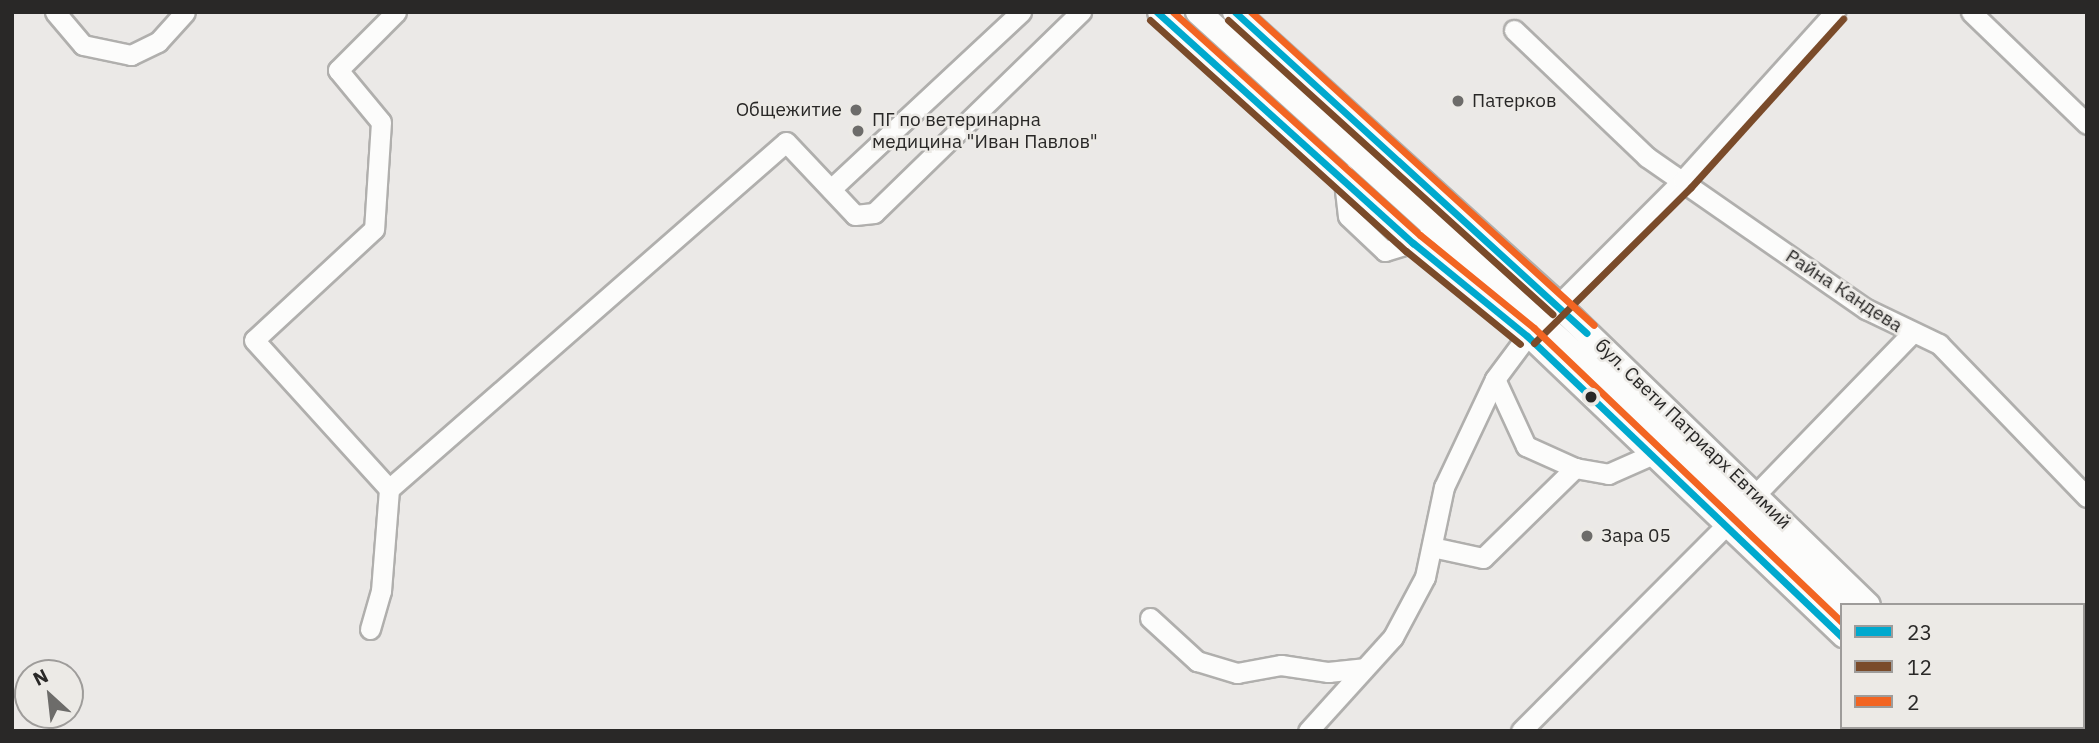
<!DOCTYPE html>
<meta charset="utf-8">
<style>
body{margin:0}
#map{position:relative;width:2099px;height:743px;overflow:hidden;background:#ebe9e7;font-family:"IBM Plex Sans",sans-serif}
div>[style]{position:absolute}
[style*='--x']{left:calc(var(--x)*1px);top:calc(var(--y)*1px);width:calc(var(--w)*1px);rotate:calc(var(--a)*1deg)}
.roads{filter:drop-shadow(2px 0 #b0afad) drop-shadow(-2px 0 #b0afad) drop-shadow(0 2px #b0afad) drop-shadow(0 -2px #b0afad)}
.minor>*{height:19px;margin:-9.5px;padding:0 9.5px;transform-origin:9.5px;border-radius:9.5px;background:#fcfcfb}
.major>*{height:24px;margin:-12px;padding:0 12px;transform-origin:12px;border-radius:12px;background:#fcfcfb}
.bus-1>*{height:7px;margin:-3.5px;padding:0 3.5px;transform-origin:3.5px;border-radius:3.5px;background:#00a9ce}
.bus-2>*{height:7px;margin:-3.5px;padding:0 3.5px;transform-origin:3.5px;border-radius:3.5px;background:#7a4b2a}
.bus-3>*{height:7px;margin:-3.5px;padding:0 3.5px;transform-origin:3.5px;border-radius:3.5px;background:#f26522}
.dots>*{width:19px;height:19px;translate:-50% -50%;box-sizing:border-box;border:4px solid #eceae6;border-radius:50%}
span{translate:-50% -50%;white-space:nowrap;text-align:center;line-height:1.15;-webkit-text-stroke:5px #eceae6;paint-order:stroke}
.poi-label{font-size:19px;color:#292827}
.left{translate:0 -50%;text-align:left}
.right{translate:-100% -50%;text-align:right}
.street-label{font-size:19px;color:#292827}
.frame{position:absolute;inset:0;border:14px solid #292827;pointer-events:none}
.legend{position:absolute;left:1840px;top:603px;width:245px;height:126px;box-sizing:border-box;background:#eceae6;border:2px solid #9e9c9a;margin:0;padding:9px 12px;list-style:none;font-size:21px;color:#292827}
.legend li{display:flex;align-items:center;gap:14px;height:35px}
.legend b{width:35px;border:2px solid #9e9c9a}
.north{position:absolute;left:14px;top:659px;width:70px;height:70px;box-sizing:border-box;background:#eceae6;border:2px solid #9e9c9a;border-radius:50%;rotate:333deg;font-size:19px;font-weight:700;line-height:28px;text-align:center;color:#292827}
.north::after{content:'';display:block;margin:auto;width:24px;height:32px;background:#6d6c6a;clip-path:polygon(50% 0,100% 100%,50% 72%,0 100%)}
</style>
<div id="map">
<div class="roads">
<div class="minor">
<i style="--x:55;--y:12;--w:43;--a:49.7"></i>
<i style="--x:83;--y:45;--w:49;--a:11.8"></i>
<i style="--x:131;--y:55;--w:30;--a:-26"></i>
<i style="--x:158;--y:42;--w:40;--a:-48"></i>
<i style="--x:396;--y:12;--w:82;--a:135"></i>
<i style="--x:338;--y:70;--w:67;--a:50.4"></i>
<i style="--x:381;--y:122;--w:107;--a:93.7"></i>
<i style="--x:374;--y:229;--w:163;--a:137.2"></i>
<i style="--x:254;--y:340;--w:201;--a:47.8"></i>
<i style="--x:389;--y:489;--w:527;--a:-41.16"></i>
<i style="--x:786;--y:142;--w:100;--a:46.6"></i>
<i style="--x:855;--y:215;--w:19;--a:-6"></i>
<i style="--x:874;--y:213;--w:289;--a:-44.2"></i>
<i style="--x:1157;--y:12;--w:345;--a:42.1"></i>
<i style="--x:1413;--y:243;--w:147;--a:39.2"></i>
<i style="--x:1527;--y:336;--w:436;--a:43.7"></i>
<i style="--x:1971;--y:12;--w:161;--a:44"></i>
<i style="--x:1514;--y:30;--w:184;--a:43.7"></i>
<i style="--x:1647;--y:157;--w:267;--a:34.8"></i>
<i style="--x:1866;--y:309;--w:81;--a:25.6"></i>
<i style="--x:1939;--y:344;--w:213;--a:46"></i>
<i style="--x:1343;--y:173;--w:43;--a:83.4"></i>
<i style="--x:1348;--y:216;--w:51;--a:43.4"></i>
<i style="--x:1385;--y:251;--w:41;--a:-17.1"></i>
<i style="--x:831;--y:189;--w:260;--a:-43"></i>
<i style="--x:1495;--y:379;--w:74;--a:65.2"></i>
<i style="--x:1526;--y:446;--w:54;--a:24.2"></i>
<i style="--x:1575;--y:468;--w:34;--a:10"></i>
<i style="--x:1608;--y:474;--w:47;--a:-23.8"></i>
<i style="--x:1757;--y:493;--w:221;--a:-45.9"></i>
<i style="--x:1432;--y:547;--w:52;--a:12.2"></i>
<i style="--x:1483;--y:558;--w:129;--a:-44.4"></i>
<i style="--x:1150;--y:618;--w:64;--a:42.5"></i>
<i style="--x:1197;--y:661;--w:42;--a:16.7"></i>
<i style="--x:1237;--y:673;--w:45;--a:-10.3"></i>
<i style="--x:1281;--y:665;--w:48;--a:8.5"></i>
<i style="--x:1328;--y:672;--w:36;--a:-6"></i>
<i style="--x:370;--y:629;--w:40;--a:-74"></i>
<i style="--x:381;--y:591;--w:102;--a:-85.5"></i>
<i style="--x:2083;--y:684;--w:5;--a:-37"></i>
<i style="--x:1308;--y:731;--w:127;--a:-47.9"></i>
<i style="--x:1393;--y:637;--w:68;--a:-61.9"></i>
<i style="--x:1425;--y:577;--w:92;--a:-78.1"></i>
<i style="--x:1444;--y:487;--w:119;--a:-64.7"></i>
<i style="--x:1495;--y:379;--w:54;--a:-53.3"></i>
<i style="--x:1527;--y:336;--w:221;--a:-45"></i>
<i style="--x:1683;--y:180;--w:227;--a:-47.9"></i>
<i style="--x:1521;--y:731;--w:291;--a:-45.1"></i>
<i style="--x:2033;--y:731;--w:6;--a:-45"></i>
</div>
<div class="major">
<i style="--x:1198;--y:12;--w:737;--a:42.2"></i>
<i style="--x:1744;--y:507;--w:140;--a:45.6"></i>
<i style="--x:1235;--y:12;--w:438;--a:42.2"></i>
<i style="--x:1559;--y:306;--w:430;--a:44.1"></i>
<i style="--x:1948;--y:727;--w:5;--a:53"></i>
<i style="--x:1980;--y:727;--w:5;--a:53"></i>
</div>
</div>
<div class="bus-1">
<i style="--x:1157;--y:12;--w:345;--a:42.1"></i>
<i style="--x:1413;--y:243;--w:147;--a:39.2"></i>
<i style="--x:1527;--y:336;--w:436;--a:43.7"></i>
<i style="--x:1235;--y:12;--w:476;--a:42.4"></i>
</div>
<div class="bus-2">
<i style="--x:1150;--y:20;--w:345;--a:42.1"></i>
<i style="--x:1406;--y:251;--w:147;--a:39.2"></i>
<i style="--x:1228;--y:20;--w:438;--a:42.2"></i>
<i style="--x:1534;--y:343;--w:221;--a:-44.8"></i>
<i style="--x:1691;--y:187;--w:227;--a:-47.9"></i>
</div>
<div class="bus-3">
<i style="--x:1173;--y:12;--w:333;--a:42.1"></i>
<i style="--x:1420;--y:235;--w:147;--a:39.2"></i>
<i style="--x:1534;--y:328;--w:426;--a:43.7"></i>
<i style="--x:1251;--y:12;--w:464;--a:42.4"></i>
</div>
<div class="dots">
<i style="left:1458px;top:101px;background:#6d6c6a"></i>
<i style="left:856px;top:110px;background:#6d6c6a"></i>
<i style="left:858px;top:131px;background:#6d6c6a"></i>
<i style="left:1591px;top:397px;background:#292827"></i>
<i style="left:1587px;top:536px;background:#6d6c6a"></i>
</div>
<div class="poi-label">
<span class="left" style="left:1472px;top:101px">Патерков</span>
<span class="right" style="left:842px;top:110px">Общежитие</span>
<span class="left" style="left:872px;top:131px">ПГ по ветеринарна<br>медицина "Иван Павлов"</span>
<span class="left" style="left:1601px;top:536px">Зара 05</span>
</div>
<div class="street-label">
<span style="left:1844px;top:291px;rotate:33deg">Райна Кандева</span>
<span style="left:1693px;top:434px;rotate:44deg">бул. Свети Патриарх Евтимий</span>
</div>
<div class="frame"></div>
<ul class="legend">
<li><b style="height:9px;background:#00a9ce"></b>23</li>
<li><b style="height:9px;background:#7a4b2a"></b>12</li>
<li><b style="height:9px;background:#f26522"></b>2</li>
</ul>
<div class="north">N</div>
</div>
